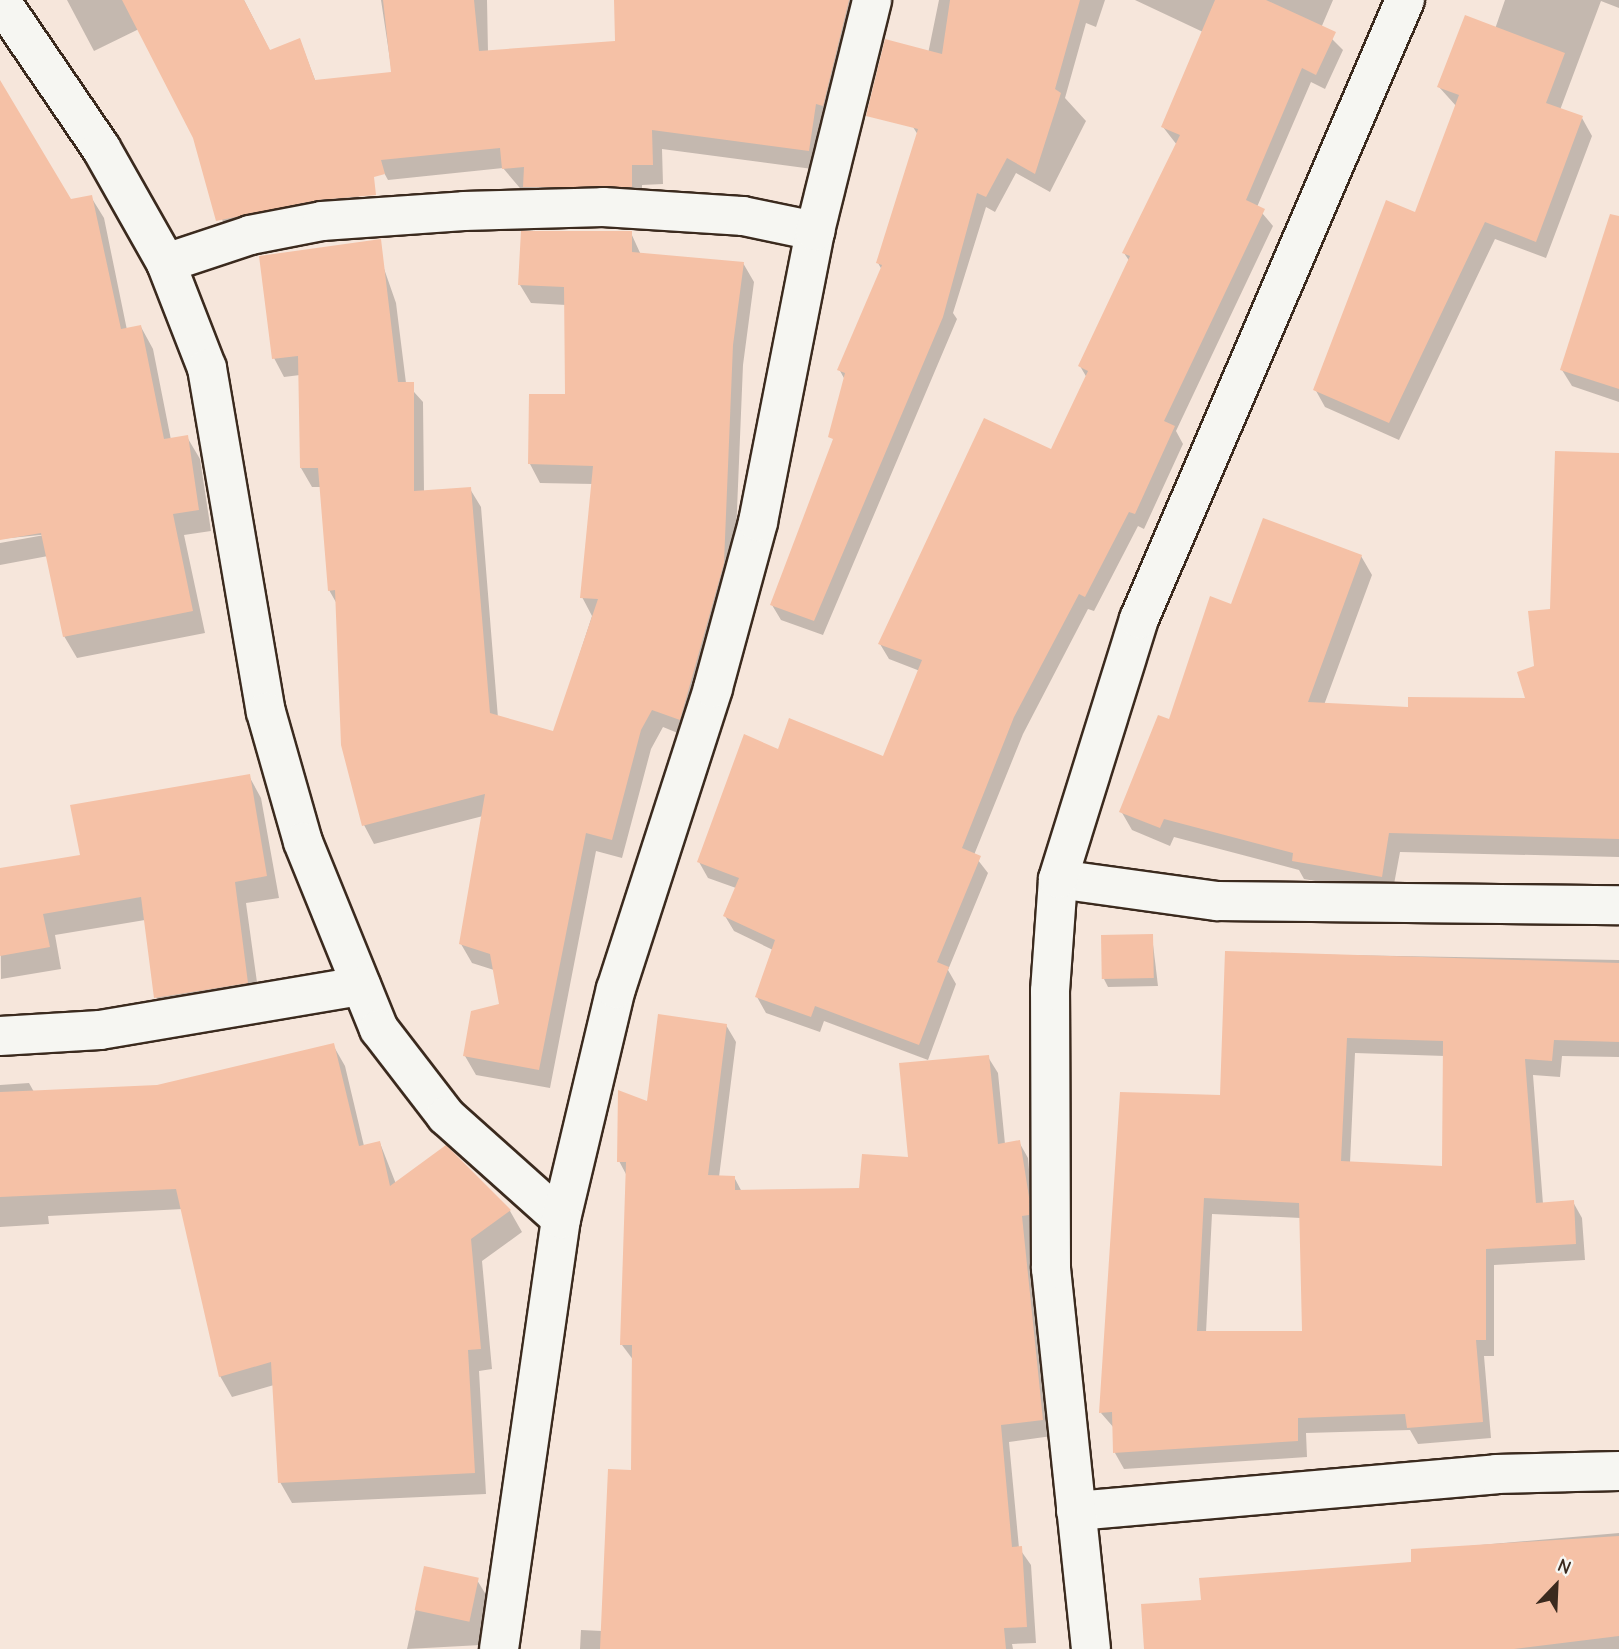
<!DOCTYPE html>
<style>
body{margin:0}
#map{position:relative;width:1619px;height:1649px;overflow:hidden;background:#f6e6db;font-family:"Comic Neue",sans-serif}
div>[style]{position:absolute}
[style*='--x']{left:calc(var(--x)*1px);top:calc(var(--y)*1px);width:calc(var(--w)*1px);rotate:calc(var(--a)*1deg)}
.shadow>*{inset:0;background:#0003}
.building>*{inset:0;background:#f5c1a6;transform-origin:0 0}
.roads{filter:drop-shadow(2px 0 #3b2a1e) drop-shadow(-2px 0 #3b2a1e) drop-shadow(0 2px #3b2a1e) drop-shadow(0 -2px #3b2a1e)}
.minor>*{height:38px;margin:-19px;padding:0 19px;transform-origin:19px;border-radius:19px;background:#f6f6f2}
span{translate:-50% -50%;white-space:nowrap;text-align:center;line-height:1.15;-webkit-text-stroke:6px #f6f6f2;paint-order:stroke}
.north{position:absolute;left:1521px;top:1551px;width:70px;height:70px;-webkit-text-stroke:5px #f6f6f2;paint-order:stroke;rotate:23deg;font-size:19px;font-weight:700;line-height:28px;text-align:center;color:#3b2a1e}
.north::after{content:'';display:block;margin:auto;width:24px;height:32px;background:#3b2a1e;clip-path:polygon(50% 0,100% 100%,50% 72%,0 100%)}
</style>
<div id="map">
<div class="shadow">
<i style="clip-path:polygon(67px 0,244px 0,270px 51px,300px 40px,366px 216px,229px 240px,195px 138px,139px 29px,94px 51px)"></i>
<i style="clip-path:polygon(381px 0,487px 0,488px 52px,617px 42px,621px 0,870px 0,820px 170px,662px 149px,663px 184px,642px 185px,642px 206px,536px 207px,503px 168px,388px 180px,377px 160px,392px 73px)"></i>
<i style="clip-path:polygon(939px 0,1105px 0,1096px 27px,1086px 23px,1065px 98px,1086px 121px,1050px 192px,1016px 173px,995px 212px,986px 207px,953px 313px,957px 319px,823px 635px,781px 620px,772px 605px,833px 443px,845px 380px,839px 369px,882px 270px,878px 263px,918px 135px,913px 127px)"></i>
<i style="clip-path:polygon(1135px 0,1333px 0,1321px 28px,1343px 50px,1325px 89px,1311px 82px,1257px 207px,1273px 226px,1176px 431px,1183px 444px,1144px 529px,1138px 526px,1094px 611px,1088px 609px,1023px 734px,974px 855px,988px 873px,948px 970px,956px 984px,928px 1060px,824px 1021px,820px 1032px,766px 1013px,757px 997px,773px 950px,734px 931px,725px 916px,736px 888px,708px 878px,699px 862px,778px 751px,884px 759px,920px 671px,889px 659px,880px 644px,1052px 451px,1087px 378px,1080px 366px,1130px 262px,1124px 253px,1177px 145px,1163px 127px,1203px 32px)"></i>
<i style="clip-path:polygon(1505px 0,1619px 0,1619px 8px,1601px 1px,1560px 110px,1582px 118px,1592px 136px,1546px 258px,1495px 239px,1399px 440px,1325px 407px,1315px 389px,1416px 215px,1457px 107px,1439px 87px,1495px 29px)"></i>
<i style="clip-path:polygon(0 90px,70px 201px,91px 197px,104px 218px,127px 330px,141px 327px,153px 349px,171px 440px,187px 437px,200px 459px,211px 531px,184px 535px,205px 633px,77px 658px,64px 636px,48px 556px,0 565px,0 543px,50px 534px,0 539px)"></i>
<i style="clip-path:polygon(631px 233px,641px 255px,743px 263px,754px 282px,743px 365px,734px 583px,690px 738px,663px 727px,651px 749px,622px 858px,596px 851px,550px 1088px,476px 1075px,465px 1056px,501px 1006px,494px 970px,472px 963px,461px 944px,483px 816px,374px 844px,364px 825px,337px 604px,329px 590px,322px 487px,312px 487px,301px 468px,300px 375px,284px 377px,274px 358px,381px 260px,396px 303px,406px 383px,423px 402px,424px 492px,470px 489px,481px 507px,498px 718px,554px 733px,592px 616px,582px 597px,593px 484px,540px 483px,530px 464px,567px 396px,566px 305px,531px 303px,520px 285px)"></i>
<i style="clip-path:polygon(1619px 296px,1619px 402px,1572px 386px,1562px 370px)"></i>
<i style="clip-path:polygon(1619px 455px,1619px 857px,1400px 852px,1392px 895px,1304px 879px,1299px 870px,1174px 837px,1170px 846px,1132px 830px,1121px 811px,1232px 606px,1361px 556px,1372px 575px,1324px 705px,1409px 709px,1527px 700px,1552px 611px)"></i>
<i style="clip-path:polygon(249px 776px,261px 798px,279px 898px,246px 903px,260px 1004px,168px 1019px,156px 997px,145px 920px,55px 935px,61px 969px,1px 979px,0 870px,82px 857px)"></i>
<i style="clip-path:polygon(1152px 936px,1158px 986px,1108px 987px,1104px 979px)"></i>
<i style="clip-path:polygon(evenodd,1226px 953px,1619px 960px,1619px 1057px,1562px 1056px,1560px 1077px,1533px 1075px,1543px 1204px,1573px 1202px,1582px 1218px,1585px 1260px,1494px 1265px,1494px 1356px,1484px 1356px,1491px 1438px,1418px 1444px,1410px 1430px,1306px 1433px,1307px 1457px,1124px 1469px,1115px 1453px,1114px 1428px,1101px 1413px,1222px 1097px,1226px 953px,1355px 1053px,1445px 1056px,1444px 1167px,1350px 1163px,1355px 1053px,1226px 953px,1212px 1214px,1301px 1218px,1304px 1333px,1206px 1333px,1212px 1214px)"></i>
<i style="clip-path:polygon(726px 1025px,736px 1042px,719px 1177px,734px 1177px,742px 1192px,861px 1190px,910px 1159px,988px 1057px,998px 1073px,1005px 1144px,1019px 1142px,1028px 1158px,1052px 1436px,1009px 1442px,1019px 1548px,1031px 1565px,1036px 1643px,1012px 1644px,1013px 1649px,580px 1649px,581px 1630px,602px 1631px,632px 1472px,634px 1361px,622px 1345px,627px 1176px,619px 1161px,648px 1103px)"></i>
<i style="clip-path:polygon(333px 1045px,345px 1066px,364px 1146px,380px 1143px,396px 1184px,446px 1147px,510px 1211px,522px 1232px,482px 1261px,492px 1369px,479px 1371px,486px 1494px,292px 1503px,280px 1482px,274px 1385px,232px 1397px,220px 1376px,183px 1209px,48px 1216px,49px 1224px,0 1227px,0 1085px,29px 1083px,34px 1092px,157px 1086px)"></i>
<i style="clip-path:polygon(1619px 1533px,1619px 1649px,1146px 1649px,1203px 1601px,1413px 1564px,1412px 1551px)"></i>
<i style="clip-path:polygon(425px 1568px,477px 1580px,491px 1603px,481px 1645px,407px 1649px)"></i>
</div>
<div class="building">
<i style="clip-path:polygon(122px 0,244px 0,270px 50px,300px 38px,315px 80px,391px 72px,383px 0,474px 0,479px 51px,615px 41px,614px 0,849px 0,823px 106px,816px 104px,809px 151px,652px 130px,653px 165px,632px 165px,632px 187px,523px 187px,524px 167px,502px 169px,500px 148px,381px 160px,385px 174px,374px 177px,376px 195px,318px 200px,216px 221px,193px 138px)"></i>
<i style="clip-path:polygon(950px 0,1080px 0,1055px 89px,1061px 93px,1035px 174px,1007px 158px,986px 197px,977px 193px,943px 317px,814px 621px,770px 605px,833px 439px,828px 437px,845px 373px,837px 370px,882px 265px,876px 263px,918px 129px,866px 116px,885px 39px,942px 54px)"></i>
<i style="clip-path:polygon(1215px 0,1266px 0,1336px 32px,1316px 75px,1302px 68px,1246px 200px,1265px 209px,1164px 421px,1175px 426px,1135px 514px,1129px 512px,1085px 597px,1079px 594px,1014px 717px,962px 848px,981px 856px,937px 962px,949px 967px,919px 1045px,815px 1006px,811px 1017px,755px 997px,775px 940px,723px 916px,739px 878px,697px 862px,744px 734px,778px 749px,789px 718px,883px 756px,922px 660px,878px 644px,984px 418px,1051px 449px,1088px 371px,1078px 366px,1130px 256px,1122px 253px,1180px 135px,1161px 127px)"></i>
<i style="clip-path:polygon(1465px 15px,1565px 53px,1546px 103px,1583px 116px,1536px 242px,1485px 222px,1389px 423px,1313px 390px,1386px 200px,1415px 212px,1459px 95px,1437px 87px)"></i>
<i style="clip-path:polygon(0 80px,71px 199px,92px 195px,121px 329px,141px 325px,164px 439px,188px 435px,199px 510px,173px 514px,193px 611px,63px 637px,41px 533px,0 540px)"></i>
<i style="clip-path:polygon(1610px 214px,1619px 216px,1619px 389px,1560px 370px)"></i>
<i style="clip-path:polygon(521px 231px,632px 231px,632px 252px,744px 262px,733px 345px,724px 563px,680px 720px,652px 710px,641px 730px,612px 840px,586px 833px,539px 1070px,463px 1056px,471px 1011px,499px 1004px,490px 954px,459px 944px,485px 794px,362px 826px,341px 745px,335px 590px,328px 591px,318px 468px,300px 468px,298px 356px,272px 359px,259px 256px,381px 239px,398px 382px,414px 382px,414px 491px,471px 487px,490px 713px,553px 731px,598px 599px,580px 598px,593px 466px,528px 464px,529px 394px,565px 394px,564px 287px,518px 285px)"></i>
<i style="clip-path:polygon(1555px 451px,1619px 453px,1619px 839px,1389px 833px,1382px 877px,1292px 861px,1293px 853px,1164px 819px,1160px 828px,1119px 812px,1158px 715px,1169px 719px,1210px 596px,1231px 604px,1263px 518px,1362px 555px,1308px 702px,1408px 707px,1408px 697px,1525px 698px,1517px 672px,1534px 666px,1528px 611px,1550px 609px)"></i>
<i style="clip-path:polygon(250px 774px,267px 876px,235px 882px,248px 983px,154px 998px,141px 897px,43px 914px,50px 947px,0 956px,0 868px,80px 855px,70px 805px)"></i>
<i style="left:1153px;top:934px;width:44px;height:52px;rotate:89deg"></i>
<i style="clip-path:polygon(evenodd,1225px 951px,1619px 963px,1619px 1042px,1554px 1040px,1552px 1061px,1525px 1059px,1536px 1203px,1574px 1200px,1576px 1244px,1486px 1249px,1486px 1340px,1476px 1340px,1483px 1422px,1407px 1428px,1405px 1414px,1298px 1418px,1298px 1441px,1113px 1453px,1112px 1412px,1099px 1413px,1120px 1092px,1220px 1095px,1225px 951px,1347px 1038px,1443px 1041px,1442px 1166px,1341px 1161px,1347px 1038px,1225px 951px,1204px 1198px,1299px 1203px,1302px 1331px,1197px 1331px,1204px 1198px)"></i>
<i style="clip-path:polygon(658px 1014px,727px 1024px,708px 1175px,735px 1176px,735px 1190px,859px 1188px,862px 1154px,908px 1157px,899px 1063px,989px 1055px,998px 1144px,1020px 1140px,1029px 1197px,1029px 1215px,1022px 1216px,1043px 1420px,1001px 1425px,1012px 1547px,1022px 1546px,1027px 1627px,1004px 1628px,1006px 1649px,600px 1649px,608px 1469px,631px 1470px,632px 1345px,620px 1345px,626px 1162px,617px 1162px,618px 1090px,647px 1101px)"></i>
<i style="clip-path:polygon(334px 1043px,359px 1146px,380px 1141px,390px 1186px,446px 1145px,511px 1210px,471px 1239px,481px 1349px,468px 1350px,475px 1473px,278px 1483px,271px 1362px,219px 1377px,176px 1189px,0 1197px,0 1092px,157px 1085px)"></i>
<i style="clip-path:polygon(1619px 1536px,1619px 1636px,1514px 1649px,1144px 1649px,1141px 1604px,1201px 1600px,1199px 1578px,1411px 1562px,1411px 1549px)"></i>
<i style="left:424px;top:1566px;width:56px;height:45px;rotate:12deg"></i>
</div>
<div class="roads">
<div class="minor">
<i style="--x:0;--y:0;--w:179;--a:55.7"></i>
<i style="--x:101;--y:148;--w:132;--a:60.5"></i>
<i style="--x:166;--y:263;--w:113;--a:68.7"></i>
<i style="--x:207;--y:368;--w:349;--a:80.3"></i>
<i style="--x:266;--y:712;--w:135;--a:74.1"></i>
<i style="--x:303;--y:842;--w:202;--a:67.9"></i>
<i style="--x:379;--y:1029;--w:110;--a:52.4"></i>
<i style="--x:446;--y:1116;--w:154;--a:41.8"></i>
<i style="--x:166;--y:263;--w:89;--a:-18.4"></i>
<i style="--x:250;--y:235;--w:73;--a:-11"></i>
<i style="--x:322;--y:221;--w:142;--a:-4"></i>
<i style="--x:464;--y:211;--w:139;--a:-1.6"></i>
<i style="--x:603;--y:207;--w:140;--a:3.7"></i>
<i style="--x:743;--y:216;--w:74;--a:11.8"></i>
<i style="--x:1058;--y:879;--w:161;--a:7.9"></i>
<i style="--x:1217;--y:901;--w:402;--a:0.6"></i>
<i style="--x:0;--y:1036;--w:100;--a:-3.4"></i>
<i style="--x:100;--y:1030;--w:265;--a:-9.6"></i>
<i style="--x:1076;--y:1511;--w:422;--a:-5"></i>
<i style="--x:1496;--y:1474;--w:123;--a:-1.4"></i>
<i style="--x:499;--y:1649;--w:434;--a:-81.8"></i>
<i style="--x:561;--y:1219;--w:236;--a:-76.6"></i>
<i style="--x:616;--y:989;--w:316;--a:-72.1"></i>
<i style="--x:713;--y:688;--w:172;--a:-74.8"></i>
<i style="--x:758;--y:522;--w:297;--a:-78.9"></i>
<i style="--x:815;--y:231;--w:238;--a:-76.1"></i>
<i style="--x:1091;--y:1649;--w:382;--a:-96"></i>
<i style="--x:1051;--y:1269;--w:278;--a:-90.2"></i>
<i style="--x:1050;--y:991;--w:112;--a:-85.9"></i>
<i style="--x:1058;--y:879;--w:272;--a:-72.7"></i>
<i style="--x:1139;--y:619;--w:674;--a:-66.75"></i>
</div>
</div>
<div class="north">N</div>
</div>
